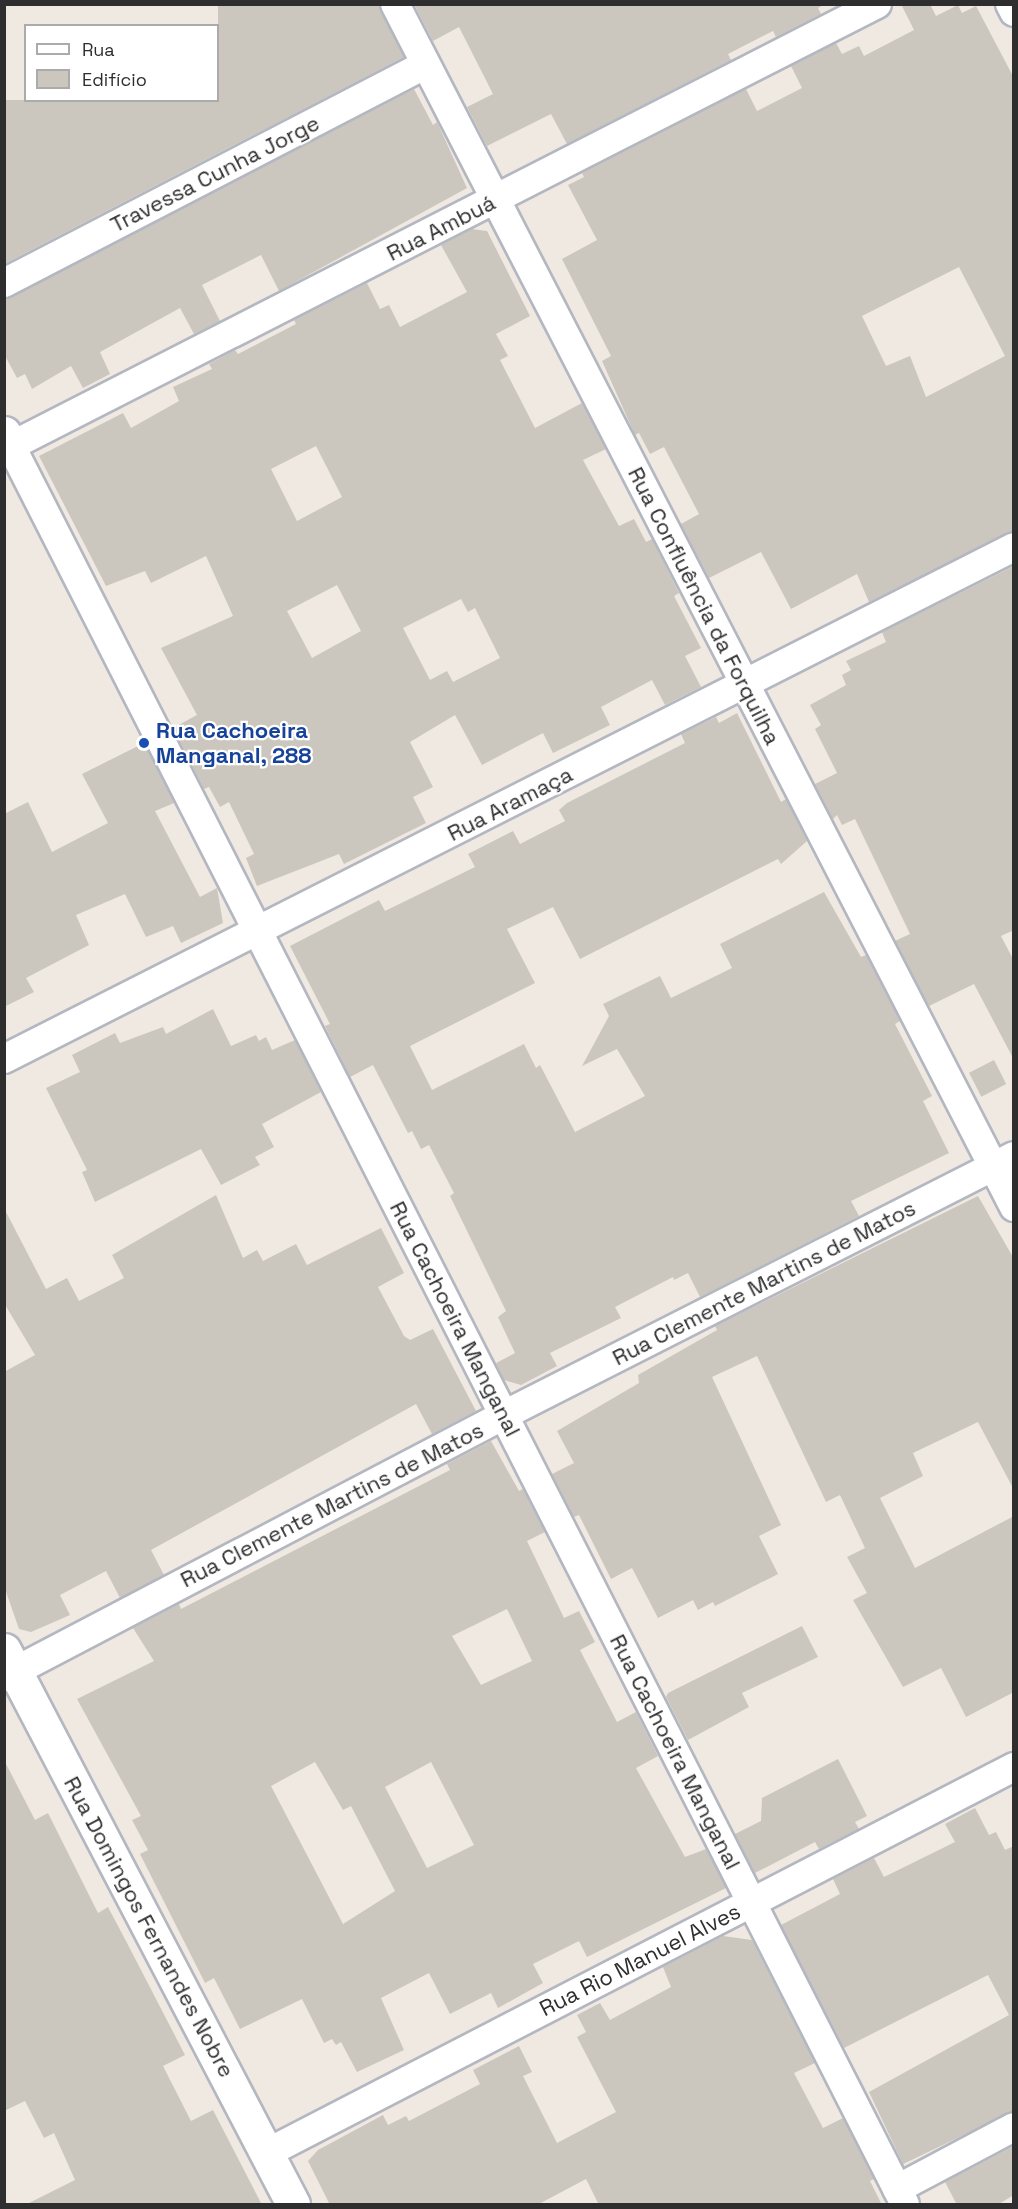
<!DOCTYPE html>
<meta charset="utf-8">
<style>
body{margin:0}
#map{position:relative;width:1018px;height:2209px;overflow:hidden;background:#efe9e1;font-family:"Space Grotesk",sans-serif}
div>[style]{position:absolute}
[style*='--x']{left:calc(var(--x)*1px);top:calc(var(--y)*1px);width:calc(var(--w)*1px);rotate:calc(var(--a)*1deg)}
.building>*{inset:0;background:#cbc7bf;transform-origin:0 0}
.roads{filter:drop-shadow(2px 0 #b4b7c1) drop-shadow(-2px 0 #b4b7c1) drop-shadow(0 2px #b4b7c1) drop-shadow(0 -2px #b4b7c1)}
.minor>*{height:28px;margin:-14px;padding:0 14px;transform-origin:14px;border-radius:14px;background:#fff}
.tertiary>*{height:33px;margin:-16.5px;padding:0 16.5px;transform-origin:16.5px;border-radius:16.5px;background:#fff}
.dots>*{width:16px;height:16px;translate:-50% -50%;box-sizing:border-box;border:3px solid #fff;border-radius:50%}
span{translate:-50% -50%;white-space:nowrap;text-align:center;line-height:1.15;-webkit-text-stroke:4.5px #fff;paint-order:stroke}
.street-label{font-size:22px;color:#2e2e2e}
.transit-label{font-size:22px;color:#164399;font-weight:700}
.left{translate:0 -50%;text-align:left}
.frame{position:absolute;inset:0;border:6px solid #2e2e2e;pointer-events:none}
.legend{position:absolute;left:24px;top:24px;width:195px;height:78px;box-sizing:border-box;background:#fff;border:2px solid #ababab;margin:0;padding:8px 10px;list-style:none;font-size:18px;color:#2e2e2e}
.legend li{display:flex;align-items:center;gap:12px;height:30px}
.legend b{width:30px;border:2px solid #ababab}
</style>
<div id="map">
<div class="building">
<i style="clip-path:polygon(218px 4px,379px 4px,404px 57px,4px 264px,4px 100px,218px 100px)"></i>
<i style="clip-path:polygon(414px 4px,825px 4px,818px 8px,821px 14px,776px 37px,773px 31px,728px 54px,731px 60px,567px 144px,551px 114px,487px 146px,467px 107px,493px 94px,459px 27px,433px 41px)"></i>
<i style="clip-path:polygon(evenodd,901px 4px,930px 4px,936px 16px,958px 5px,962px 13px,976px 6px,1014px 78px,1014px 531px,869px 602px,857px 574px,791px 609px,761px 552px,709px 578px,681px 524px,699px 514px,664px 447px,650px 454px,639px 433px,635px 435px,602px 361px,611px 356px,562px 259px,597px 240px,568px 185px,584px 177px,582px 173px,746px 89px,757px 111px,802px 88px,791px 66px,836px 43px,842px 54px,859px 46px,864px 56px,914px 30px,901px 4px,959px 267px,1005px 356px,926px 397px,910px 356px,886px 366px,862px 316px,959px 267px)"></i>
<i style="clip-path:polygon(414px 89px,433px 125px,437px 122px,467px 188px,279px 291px,261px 255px,202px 285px,220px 321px,194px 334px,180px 308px,100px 352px,110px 374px,83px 388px,71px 366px,32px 389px,25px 374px,17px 378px,4px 354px,4px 299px)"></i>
<i style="clip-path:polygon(evenodd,472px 229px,487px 231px,530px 316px,496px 334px,508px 356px,500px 360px,535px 428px,582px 403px,606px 449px,583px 460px,619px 526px,634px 519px,646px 542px,652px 539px,679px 593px,674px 596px,701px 648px,685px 656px,701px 687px,665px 705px,652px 680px,601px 707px,610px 725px,553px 753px,543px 733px,482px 765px,455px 715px,410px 742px,433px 787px,413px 797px,426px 823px,344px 864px,339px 854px,257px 886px,246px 858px,254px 854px,229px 802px,220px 807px,209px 787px,204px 789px,173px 728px,197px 715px,161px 648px,233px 616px,206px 556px,151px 583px,145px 571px,106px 586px,39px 456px,123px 413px,131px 428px,179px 401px,173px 387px,212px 369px,209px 364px,235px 350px,238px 354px,296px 324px,294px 320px,367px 283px,380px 309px,389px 305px,400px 327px,467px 292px,441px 245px,472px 229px,316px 446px,342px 497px,297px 521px,271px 469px,316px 446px,472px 229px,337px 585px,361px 631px,312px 658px,287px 611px,337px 585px,472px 229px,461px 599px,468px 612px,475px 608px,500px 658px,453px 682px,447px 671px,430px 680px,403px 628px,461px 599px)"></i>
<i style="clip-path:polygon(1014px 566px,1014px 930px,1001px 936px,1014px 961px,1014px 1060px,974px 984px,929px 1006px,895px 941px,910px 934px,855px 819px,842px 825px,837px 815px,833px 819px,815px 784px,837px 773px,815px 729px,821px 725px,810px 705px,846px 685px,842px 675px,851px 670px,846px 661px,886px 642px,882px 632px)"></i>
<i style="clip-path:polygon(737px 713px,781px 802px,786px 799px,807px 841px,781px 864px,778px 859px,580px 959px,553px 907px,507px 929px,535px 983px,410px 1046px,432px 1090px,524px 1044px,536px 1068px,540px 1065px,575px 1132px,645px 1096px,617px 1049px,582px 1066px,609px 1016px,603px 1004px,660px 976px,671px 998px,732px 968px,720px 944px,824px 892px,861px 957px,866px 955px,900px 1021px,895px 1024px,932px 1096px,923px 1101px,949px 1153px,851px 1201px,859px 1216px,700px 1297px,688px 1273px,674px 1280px,673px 1277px,615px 1307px,621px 1318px,550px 1353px,557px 1366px,521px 1385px,504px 1380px,496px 1363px,515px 1353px,498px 1317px,506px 1311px,450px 1196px,454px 1193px,429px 1145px,421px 1149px,412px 1131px,408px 1133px,373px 1065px,350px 1077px,325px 1026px,330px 1024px,290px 946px,379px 900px,385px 911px,475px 867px,468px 854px,513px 831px,520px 844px,565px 821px,559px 810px,567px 803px,685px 743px,681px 734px,716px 717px,719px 723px)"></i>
<i style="clip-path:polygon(144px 743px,174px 803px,155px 811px,200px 897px,217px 888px,223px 923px,181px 943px,173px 926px,146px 937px,125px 894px,76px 915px,89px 945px,26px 978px,34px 992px,4px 1007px,4px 814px,28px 802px,52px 852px,108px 823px,82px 774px)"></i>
<i style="clip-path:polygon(213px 1009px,231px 1046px,256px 1035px,259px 1041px,266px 1037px,272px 1050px,295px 1040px,321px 1092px,262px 1124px,274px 1147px,255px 1157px,260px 1165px,221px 1185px,201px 1149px,95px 1202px,82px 1172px,87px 1170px,46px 1088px,80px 1072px,72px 1055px,115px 1033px,120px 1043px,163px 1027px,166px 1034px)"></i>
<i style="left:994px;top:1060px;width:27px;height:28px;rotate:63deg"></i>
<i style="clip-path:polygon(216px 1195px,243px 1258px,257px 1250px,263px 1261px,296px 1244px,307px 1265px,381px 1228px,404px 1273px,378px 1287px,404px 1336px,410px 1340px,433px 1329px,476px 1411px,432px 1434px,416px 1404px,151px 1550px,164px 1575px,120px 1598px,106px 1571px,60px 1595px,70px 1615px,31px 1632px,19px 1629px,4px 1586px,4px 1372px,35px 1355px,4px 1303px,4px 1208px,46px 1289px,67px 1278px,79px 1301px,124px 1278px,112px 1255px)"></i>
<i style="clip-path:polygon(978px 1196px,1014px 1259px,1014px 1490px,978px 1422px,913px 1453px,923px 1476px,880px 1498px,915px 1568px,1014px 1516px,1014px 1692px,966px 1717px,941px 1668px,903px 1687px,853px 1600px,867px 1593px,847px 1557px,865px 1548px,840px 1495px,826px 1502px,757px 1356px,712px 1377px,781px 1525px,759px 1536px,778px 1574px,715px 1606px,713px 1602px,698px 1610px,693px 1600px,658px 1618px,632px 1568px,611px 1579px,579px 1515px,574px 1517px,552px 1474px,574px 1463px,557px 1431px,639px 1383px,638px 1375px,717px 1330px,715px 1326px)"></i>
<i style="clip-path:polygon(evenodd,491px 1441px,519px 1491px,523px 1489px,545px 1532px,527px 1541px,564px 1618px,579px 1611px,595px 1642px,580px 1650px,617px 1722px,636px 1712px,658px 1756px,636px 1768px,685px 1857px,706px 1849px,726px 1888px,587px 1957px,579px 1941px,533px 1964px,543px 1983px,498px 2008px,491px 1993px,450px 2014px,429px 1973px,381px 1998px,404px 2050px,357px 2072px,341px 2042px,336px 2045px,332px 2039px,324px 2043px,302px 1999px,240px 2029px,214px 1978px,205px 1983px,140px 1854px,148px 1850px,132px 1820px,141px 1816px,77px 1699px,154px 1661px,133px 1628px,179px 1604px,181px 1609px,450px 1470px,447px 1464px,491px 1441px,507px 1609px,532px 1661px,481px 1685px,452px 1636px,507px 1609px,491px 1441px,315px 1762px,343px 1810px,351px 1806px,395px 1891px,343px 1924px,271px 1786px,315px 1762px,491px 1441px,431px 1762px,474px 1845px,427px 1868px,385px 1787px,431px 1762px)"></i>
<i style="clip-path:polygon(802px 1626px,818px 1657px,742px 1693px,749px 1707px,688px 1740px,666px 1697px,668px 1693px)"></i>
<i style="clip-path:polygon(838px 1759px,867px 1816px,855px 1822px,859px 1829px,819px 1849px,815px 1842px,755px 1873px,735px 1834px,761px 1821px,762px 1798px)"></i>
<i style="clip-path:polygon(4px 1760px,35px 1820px,48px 1813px,98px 1913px,108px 1907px,126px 1941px,185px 2055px,163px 2066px,191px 2121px,213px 2110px,262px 2205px,25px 2205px,75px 2180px,54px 2133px,44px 2138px,25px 2101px,4px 2111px)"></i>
<i style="clip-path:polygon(975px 1808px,989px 1835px,996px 1832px,1005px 1850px,1014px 1846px,1014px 2111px,903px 2164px,869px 2092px,1009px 2015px,988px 1975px,844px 2048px,781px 1925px,840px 1894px,833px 1879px,874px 1858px,884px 1877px,955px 1842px,945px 1824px)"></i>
<i style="clip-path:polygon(723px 1936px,752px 1940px,815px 2063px,794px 2073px,823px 2128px,843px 2118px,874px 2179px,870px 2181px,882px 2205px,599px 2205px,586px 2179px,537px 2205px,330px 2205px,308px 2161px,318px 2150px,383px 2115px,388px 2125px,406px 2116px,409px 2121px,480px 2084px,473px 2070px,519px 2046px,532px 2072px,523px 2076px,557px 2143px,616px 2112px,577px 2037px,586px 2032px,577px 2015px,600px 2003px,610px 2020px,671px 1987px,663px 1967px)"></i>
<i style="clip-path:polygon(1014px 2146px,1014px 2195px,997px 2205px,957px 2205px,945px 2182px)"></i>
</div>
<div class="roads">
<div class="minor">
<i style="--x:395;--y:4;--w:1353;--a:62.77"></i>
<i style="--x:877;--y:4;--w:972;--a:152.96"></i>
<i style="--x:11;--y:446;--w:1972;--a:63.05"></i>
<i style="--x:1010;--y:4;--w:9;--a:63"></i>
<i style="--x:4;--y:283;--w:474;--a:-27.4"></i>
<i style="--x:4;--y:1059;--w:1132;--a:-26.88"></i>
<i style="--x:4;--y:1677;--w:564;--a:-27.65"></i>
<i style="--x:504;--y:1415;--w:572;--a:-26.92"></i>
<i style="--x:267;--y:2153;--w:841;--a:-27.33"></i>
<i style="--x:897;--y:2189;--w:132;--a:-27.9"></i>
</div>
<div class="tertiary">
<i style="--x:4;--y:433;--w:15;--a:62"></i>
<i style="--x:11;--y:446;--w:8;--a:157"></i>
<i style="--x:4;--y:1650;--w:625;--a:62.45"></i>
</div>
</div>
<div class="dots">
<i style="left:144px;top:743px;background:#1a4fb4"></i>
</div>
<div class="street-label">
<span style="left:215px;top:174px;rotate:-27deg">Travessa Cunha Jorge</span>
<span style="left:441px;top:228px;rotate:-27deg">Rua Ambuá</span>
<span style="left:704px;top:606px;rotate:63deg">Rua Confluência da Forquilha</span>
<span style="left:510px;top:804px;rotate:-27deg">Rua Aramaça</span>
<span style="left:764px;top:1283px;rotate:-27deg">Rua Clemente Martins de Matos</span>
<span style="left:455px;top:1319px;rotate:63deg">Rua Cachoeira Manganal</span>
<span style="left:332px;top:1505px;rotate:-27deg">Rua Clemente Martins de Matos</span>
<span style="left:675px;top:1752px;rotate:63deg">Rua Cachoeira Manganal</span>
<span style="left:149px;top:1927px;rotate:62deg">Rua Domingos Fernandes Nobre</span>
<span style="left:640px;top:1960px;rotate:-27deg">Rua Rio Manuel Alves</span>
</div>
<div class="transit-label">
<span class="left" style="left:156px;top:743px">Rua Cachoeira<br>Manganal, 288</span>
</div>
<div class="frame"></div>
<ul class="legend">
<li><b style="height:8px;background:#fff"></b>Rua</li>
<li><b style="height:16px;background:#cbc7bf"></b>Edifício</li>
</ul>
</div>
